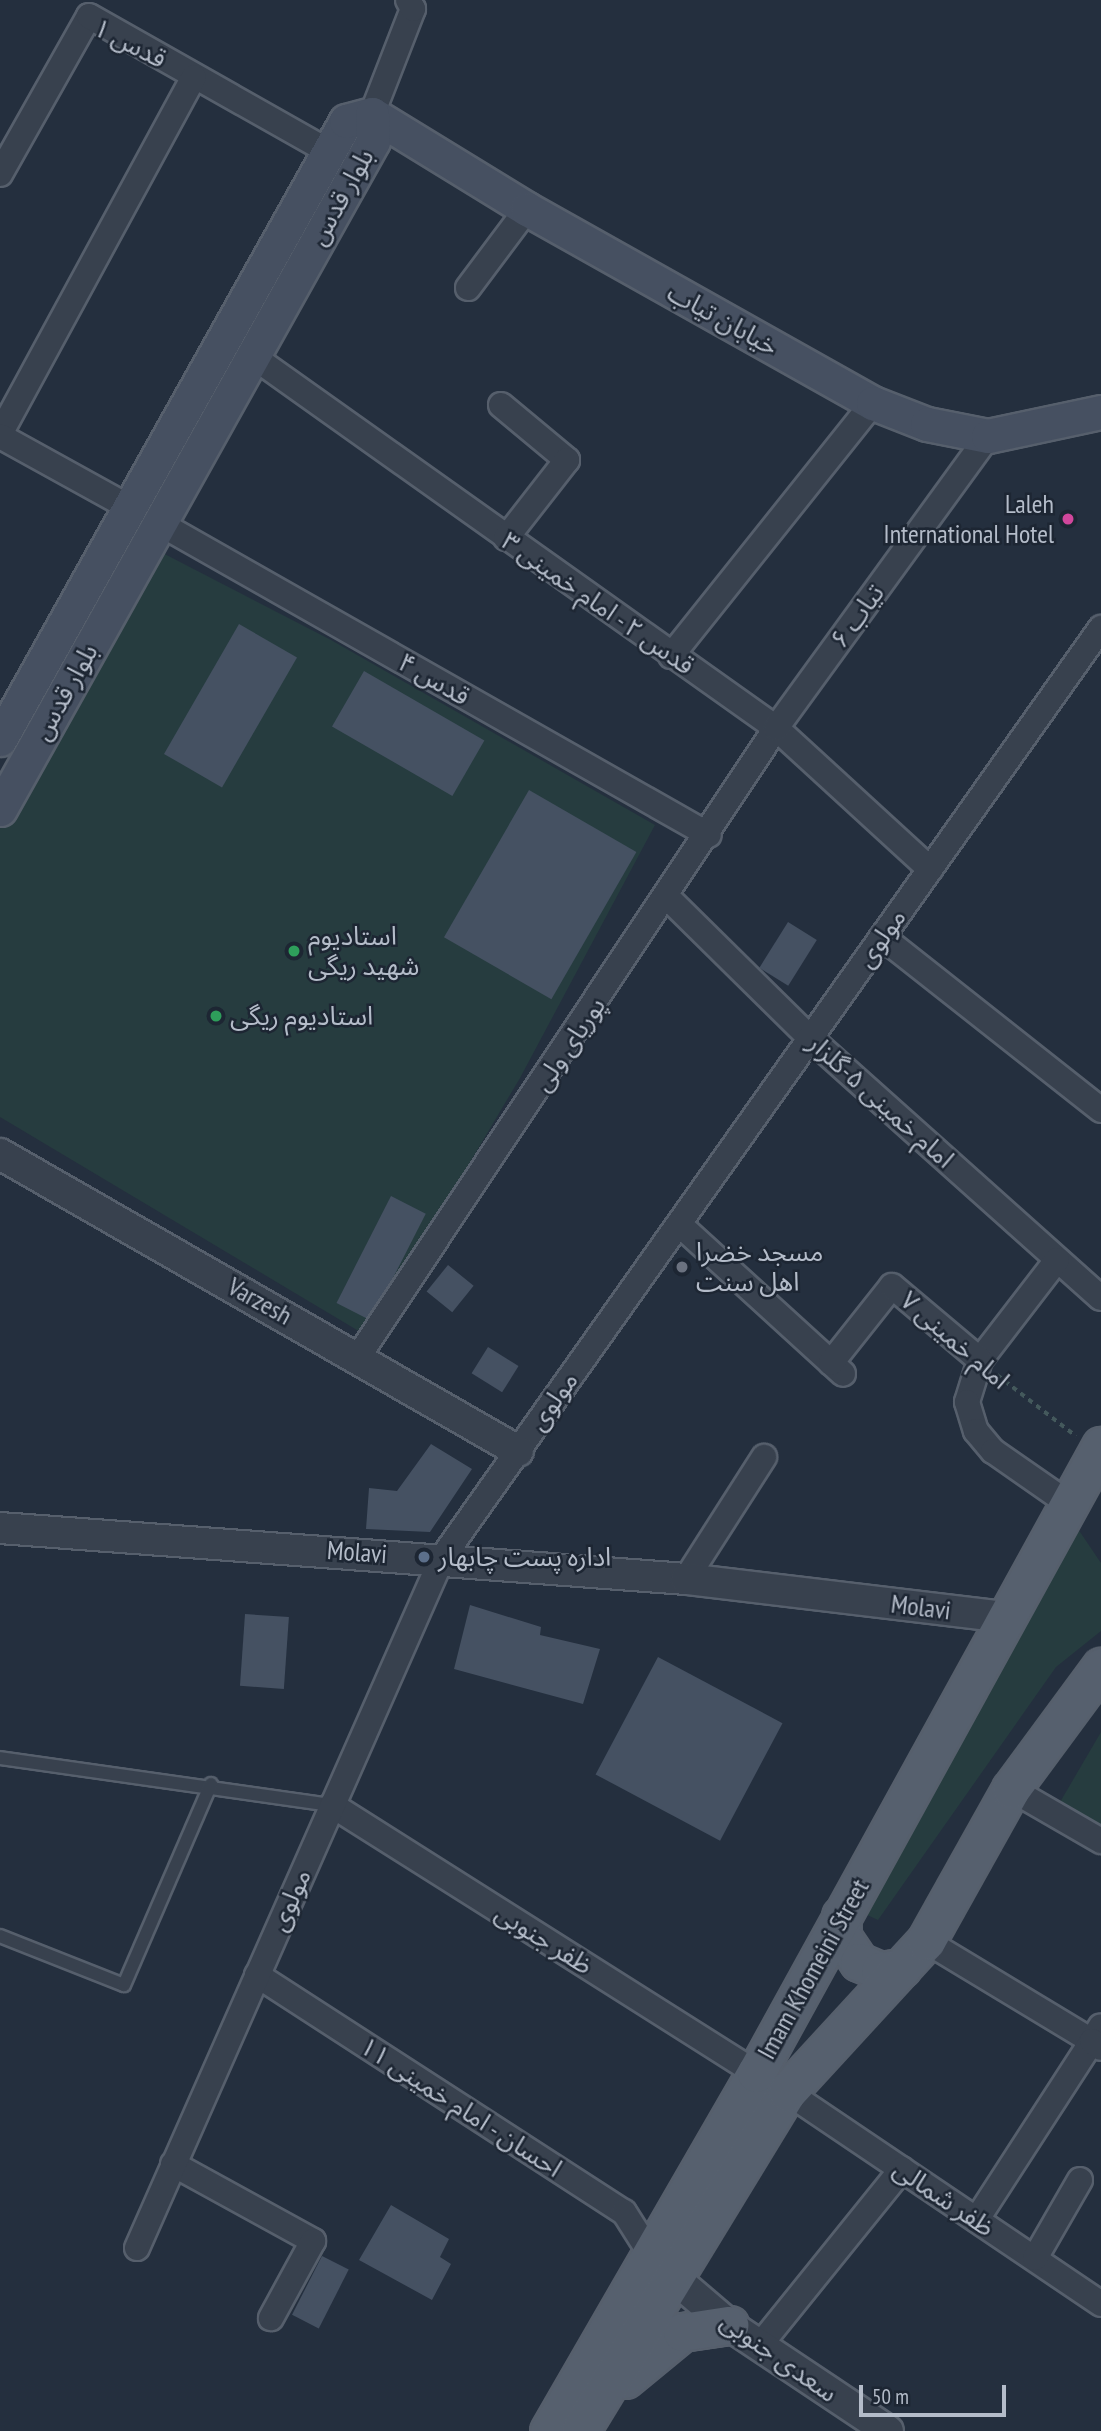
<!DOCTYPE html>
<meta charset="utf-8">
<style>
body{margin:0}
#map{position:relative;width:1101px;height:2431px;overflow:hidden;background:#242f3e;font-family:"PT Sans Narrow","Noto Sans Arabic",sans-serif}
div>[style]{position:absolute}
[style*='--x']{left:calc(var(--x)*1px);top:calc(var(--y)*1px);width:calc(var(--w)*1px);rotate:calc(var(--a)*1deg)}
.green>*{inset:0;background:#263c3f}
.building>*{inset:0;background:#455162;transform-origin:0 0}
.path>*{height:3.5px;margin-top:-1.75px;transform-origin:0;background:repeating-linear-gradient(90deg,#44595c 0 5px,transparent 0 10px)}
.roads{filter:drop-shadow(2px 0 #565f6c) drop-shadow(-2px 0 #565f6c) drop-shadow(0 2px #565f6c) drop-shadow(0 -2px #565f6c)}
.service>*{height:12px;margin:-6px;padding:0 6px;transform-origin:6px;border-radius:6px;background:#38414e}
.minor>*{height:24px;margin:-12px;padding:0 12px;transform-origin:12px;border-radius:12px;background:#38414e}
.tertiary>*{height:30px;margin:-15px;padding:0 15px;transform-origin:15px;border-radius:15px;background:#38414e}
.secondary>*{height:33px;margin:-16.5px;padding:0 16.5px;transform-origin:16.5px;border-radius:16.5px;background:#465061}
.primary>*{height:37px;margin:-18.5px;padding:0 18.5px;transform-origin:18.5px;border-radius:18.5px;background:#56606e}
.dots>*{width:19px;height:19px;translate:-50% -50%;box-sizing:border-box;border:4px solid #1d2633;border-radius:50%}
span{translate:-50% -50%;white-space:nowrap;text-align:center;line-height:1.15;-webkit-text-stroke:5px #1d2633;paint-order:stroke}
.street-label{font-size:26px;color:#b4bcc9}
.poi-label{font-size:26px;color:#b4bcc9}
.right{translate:-100% -50%;text-align:right}
.left{translate:0 -50%;text-align:left}
.scale{position:absolute;left:859px;top:2385px;width:147px;height:32px;box-sizing:border-box;border:4px solid #b4bcc9;border-top:0;padding-left:9px;font-size:21px;line-height:24px;white-space:nowrap;color:#b4bcc9;-webkit-text-stroke:5px #1d2633;paint-order:stroke}
</style>
<div id="map">
<div class="green">
<i style="clip-path:polygon(153px 548px,331px 640px,655px 825px,520px 1078px,367px 1336px,0 1117px,0 820px)"></i>
<i style="clip-path:polygon(1078px 1529px,1101px 1563px,1101px 1631px,1056px 1667px,878px 1920px,850px 1907px)"></i>
<i style="clip-path:polygon(1101px 1732px,1101px 1836px,1056px 1809px)"></i>
</div>
<div class="building">
<i style="left:239px;top:624px;width:67px;height:150px;rotate:30deg"></i>
<i style="left:364px;top:671px;width:139px;height:64px;rotate:30deg"></i>
<i style="left:529px;top:790px;width:124px;height:170px;rotate:30deg"></i>
<i style="left:788px;top:922px;width:34px;height:54px;rotate:32deg"></i>
<i style="left:391px;top:1196px;width:39px;height:120px;rotate:27deg"></i>
<i style="left:448px;top:1265px;width:33px;height:34px;rotate:39deg"></i>
<i style="left:488px;top:1347px;width:36px;height:31px;rotate:32deg"></i>
<i style="clip-path:polygon(431px 1444px,472px 1469px,430px 1532px,366px 1529px,369px 1488px,397px 1491px)"></i>
<i style="clip-path:polygon(470px 1605px,541px 1627px,540px 1635px,600px 1649px,583px 1704px,454px 1669px)"></i>
<i style="left:245px;top:1614px;width:44px;height:72px;rotate:4deg"></i>
<i style="left:658px;top:1657px;width:141px;height:133px;rotate:28deg"></i>
<i style="clip-path:polygon(391px 2205px,449px 2239px,440px 2257px,451px 2264px,432px 2300px,359px 2260px)"></i>
<i style="left:322px;top:2256px;width:30px;height:66px;rotate:27deg"></i>
</div>
<div class="path">
<i style="--x:997;--y:1375;--w:100;--a:37.7"></i>
</div>
<div class="roads">
<div class="service">
<i style="--x:0;--y:1758;--w:335;--a:8.1"></i>
<i style="--x:0;--y:1936;--w:133;--a:21.6"></i>
<i style="--x:124;--y:1985;--w:219;--a:-66.6"></i>
</div>
<div class="minor">
<i style="--x:372;--y:114;--w:113;--a:-68.7"></i>
<i style="--x:413;--y:9;--w:10;--a:-119"></i>
<i style="--x:0;--y:174;--w:181;--a:-60.6"></i>
<i style="--x:89;--y:16;--w:274;--a:29.5"></i>
<i style="--x:468;--y:288;--w:99;--a:-53.2"></i>
<i style="--x:251;--y:355;--w:644;--a:35.39"></i>
<i style="--x:776;--y:728;--w:209;--a:42.5"></i>
<i style="--x:501;--y:405;--w:86;--a:39.8"></i>
<i style="--x:567;--y:460;--w:99;--a:128"></i>
<i style="--x:0;--y:434;--w:406;--a:-61.5"></i>
<i style="--x:0;--y:436;--w:151;--a:28.9"></i>
<i style="--x:159;--y:523;--w:632;--a:29.57"></i>
<i style="--x:671;--y:656;--w:324;--a:-51.4"></i>
<i style="--x:667;--y:897;--w:201;--a:44.6"></i>
<i style="--x:810;--y:1038;--w:390;--a:41.8"></i>
<i style="--x:882;--y:937;--w:279;--a:38.3"></i>
<i style="--x:679;--y:1224;--w:222;--a:42.4"></i>
<i style="--x:1057;--y:1260;--w:126;--a:127.6"></i>
<i style="--x:980;--y:1360;--w:44;--a:107.2"></i>
<i style="--x:967;--y:1402;--w:30;--a:73"></i>
<i style="--x:976;--y:1431;--w:26;--a:50"></i>
<i style="--x:993;--y:1451;--w:93;--a:34.9"></i>
<i style="--x:358;--y:1357;--w:755;--a:-56.39"></i>
<i style="--x:776;--y:728;--w:361;--a:-54"></i>
<i style="--x:831;--y:1363;--w:98;--a:-51.6"></i>
<i style="--x:892;--y:1286;--w:115;--a:40.1"></i>
<i style="--x:686;--y:1579;--w:145;--a:-57.4"></i>
<i style="--x:1011;--y:1789;--w:104;--a:30"></i>
<i style="--x:332;--y:1805;--w:502;--a:32.3"></i>
<i style="--x:926;--y:1941;--w:194;--a:31.1"></i>
<i style="--x:1092;--y:2041;--w:17;--a:-59"></i>
<i style="--x:257;--y:1975;--w:437;--a:32.9"></i>
<i style="--x:624;--y:2212;--w:49;--a:57.6"></i>
<i style="--x:787;--y:2092;--w:379;--a:34"></i>
<i style="--x:173;--y:2164;--w:160;--a:28.8"></i>
<i style="--x:313;--y:2241;--w:88;--a:118.6"></i>
<i style="--x:977;--y:2219;--w:212;--a:-57.1"></i>
<i style="--x:1092;--y:2041;--w:11;--a:38"></i>
<i style="--x:137;--y:2248;--w:754;--a:-66.15"></i>
<i style="--x:442;--y:1558;--w:1140;--a:-54.68"></i>
<i style="--x:1035;--y:2258;--w:90;--a:-60"></i>
<i style="--x:760;--y:2345;--w:226;--a:-51.1"></i>
</div>
<div class="tertiary">
<i style="--x:0;--y:1154;--w:597;--a:29.83"></i>
<i style="--x:0;--y:1528;--w:688;--a:4.25"></i>
<i style="--x:686;--y:1579;--w:322;--a:6.8"></i>
<i style="--x:674;--y:2278;--w:72;--a:40.5"></i>
<i style="--x:729;--y:2325;--w:191;--a:33.7"></i>
</div>
<div class="secondary">
<i style="--x:372;--y:114;--w:182;--a:31.5"></i>
<i style="--x:527;--y:209;--w:397;--a:29.3"></i>
<i style="--x:873;--y:403;--w:58;--a:21.3"></i>
<i style="--x:927;--y:424;--w:62;--a:11.1"></i>
<i style="--x:988;--y:436;--w:116;--a:-12"></i>
<i style="--x:0;--y:739;--w:708;--a:-60.76"></i>
<i style="--x:346;--y:121;--w:27;--a:-15"></i>
<i style="--x:0;--y:809;--w:765;--a:-60.82"></i>
<i style="--x:373;--y:141;--w:27;--a:-92"></i>
</div>
<div class="primary">
<i style="--x:841;--y:1916;--w:21;--a:87"></i>
<i style="--x:842;--y:1937;--w:30;--a:56"></i>
<i style="--x:859;--y:1962;--w:23;--a:23"></i>
<i style="--x:880;--y:1971;--w:22;--a:-8"></i>
<i style="--x:625;--y:2379;--w:74;--a:-39.5"></i>
<i style="--x:682;--y:2332;--w:48;--a:-8.5"></i>
<i style="--x:549;--y:2431;--w:414;--a:-60"></i>
<i style="--x:756;--y:2073;--w:716;--a:-61.18"></i>
<i style="--x:580;--y:2431;--w:397;--a:-58.6"></i>
<i style="--x:787;--y:2092;--w:205;--a:-47.4"></i>
<i style="--x:926;--y:1941;--w:174;--a:-60.8"></i>
<i style="--x:1011;--y:1789;--w:152;--a:-53.6"></i>
</div>
</div>
<div class="dots">
<i style="left:1068px;top:519px;background:#d1479c"></i>
<i style="left:294px;top:951px;background:#2e9e5b"></i>
<i style="left:216px;top:1016px;background:#2e9e5b"></i>
<i style="left:682px;top:1267px;background:#6b7280"></i>
<i style="left:424px;top:1557px;background:#5c6f8a"></i>
</div>
<div class="street-label">
<span style="left:130px;top:43px;rotate:27deg">قدس ۱</span>
<span style="left:341px;top:197px;rotate:-61deg">بلوار قدس</span>
<span style="left:723px;top:319px;rotate:29deg">خیابان تیاب</span>
<span style="left:598px;top:603px;rotate:35deg">قدس ۲ - امام خمینی ۳</span>
<span style="left:857px;top:616px;rotate:-54deg">تیاب ۶</span>
<span style="left:434px;top:679px;rotate:30deg">قدس ۴</span>
<span style="left:65px;top:692px;rotate:-61deg">بلوار قدس</span>
<span style="left:881px;top:938px;rotate:-55deg">مولوی</span>
<span style="left:569px;top:1044px;rotate:-56deg">پوریای ولی</span>
<span style="left:881px;top:1101px;rotate:42deg">امام خمینی ۵-گلزار</span>
<span style="left:260px;top:1301px;rotate:29deg">Varzesh</span>
<span style="left:955px;top:1340px;rotate:41deg">امام خمینی ۷</span>
<span style="left:553px;top:1401px;rotate:-55deg">مولوی</span>
<span style="left:357px;top:1552px;rotate:4deg">Molavi</span>
<span style="left:921px;top:1607px;rotate:7deg">Molavi</span>
<span style="left:290px;top:1900px;rotate:-66deg">مولوی</span>
<span style="left:544px;top:1939px;rotate:32deg">ظفر جنوبی</span>
<span style="left:813px;top:1969px;rotate:-61deg">Imam Khomeini Street</span>
<span style="left:461px;top:2107px;rotate:33deg">احسان - امام خمینی ۱۱</span>
<span style="left:944px;top:2198px;rotate:34deg">ظفر شمالی</span>
<span style="left:779px;top:2357px;rotate:35deg">سعدی جنوبی</span>
</div>
<div class="poi-label">
<span class="right" style="left:1054px;top:519px">Laleh<br>International Hotel</span>
<span class="left" style="left:308px;top:951px">استادیوم<br>شهید ریگی</span>
<span class="left" style="left:230px;top:1016px">استادیوم ریگی</span>
<span class="left" style="left:696px;top:1267px">مسجد خضرا<br>اهل سنت</span>
<span class="left" style="left:438px;top:1557px">اداره پست چابهار</span>
</div>
<div class="scale">50 m</div>
</div>
